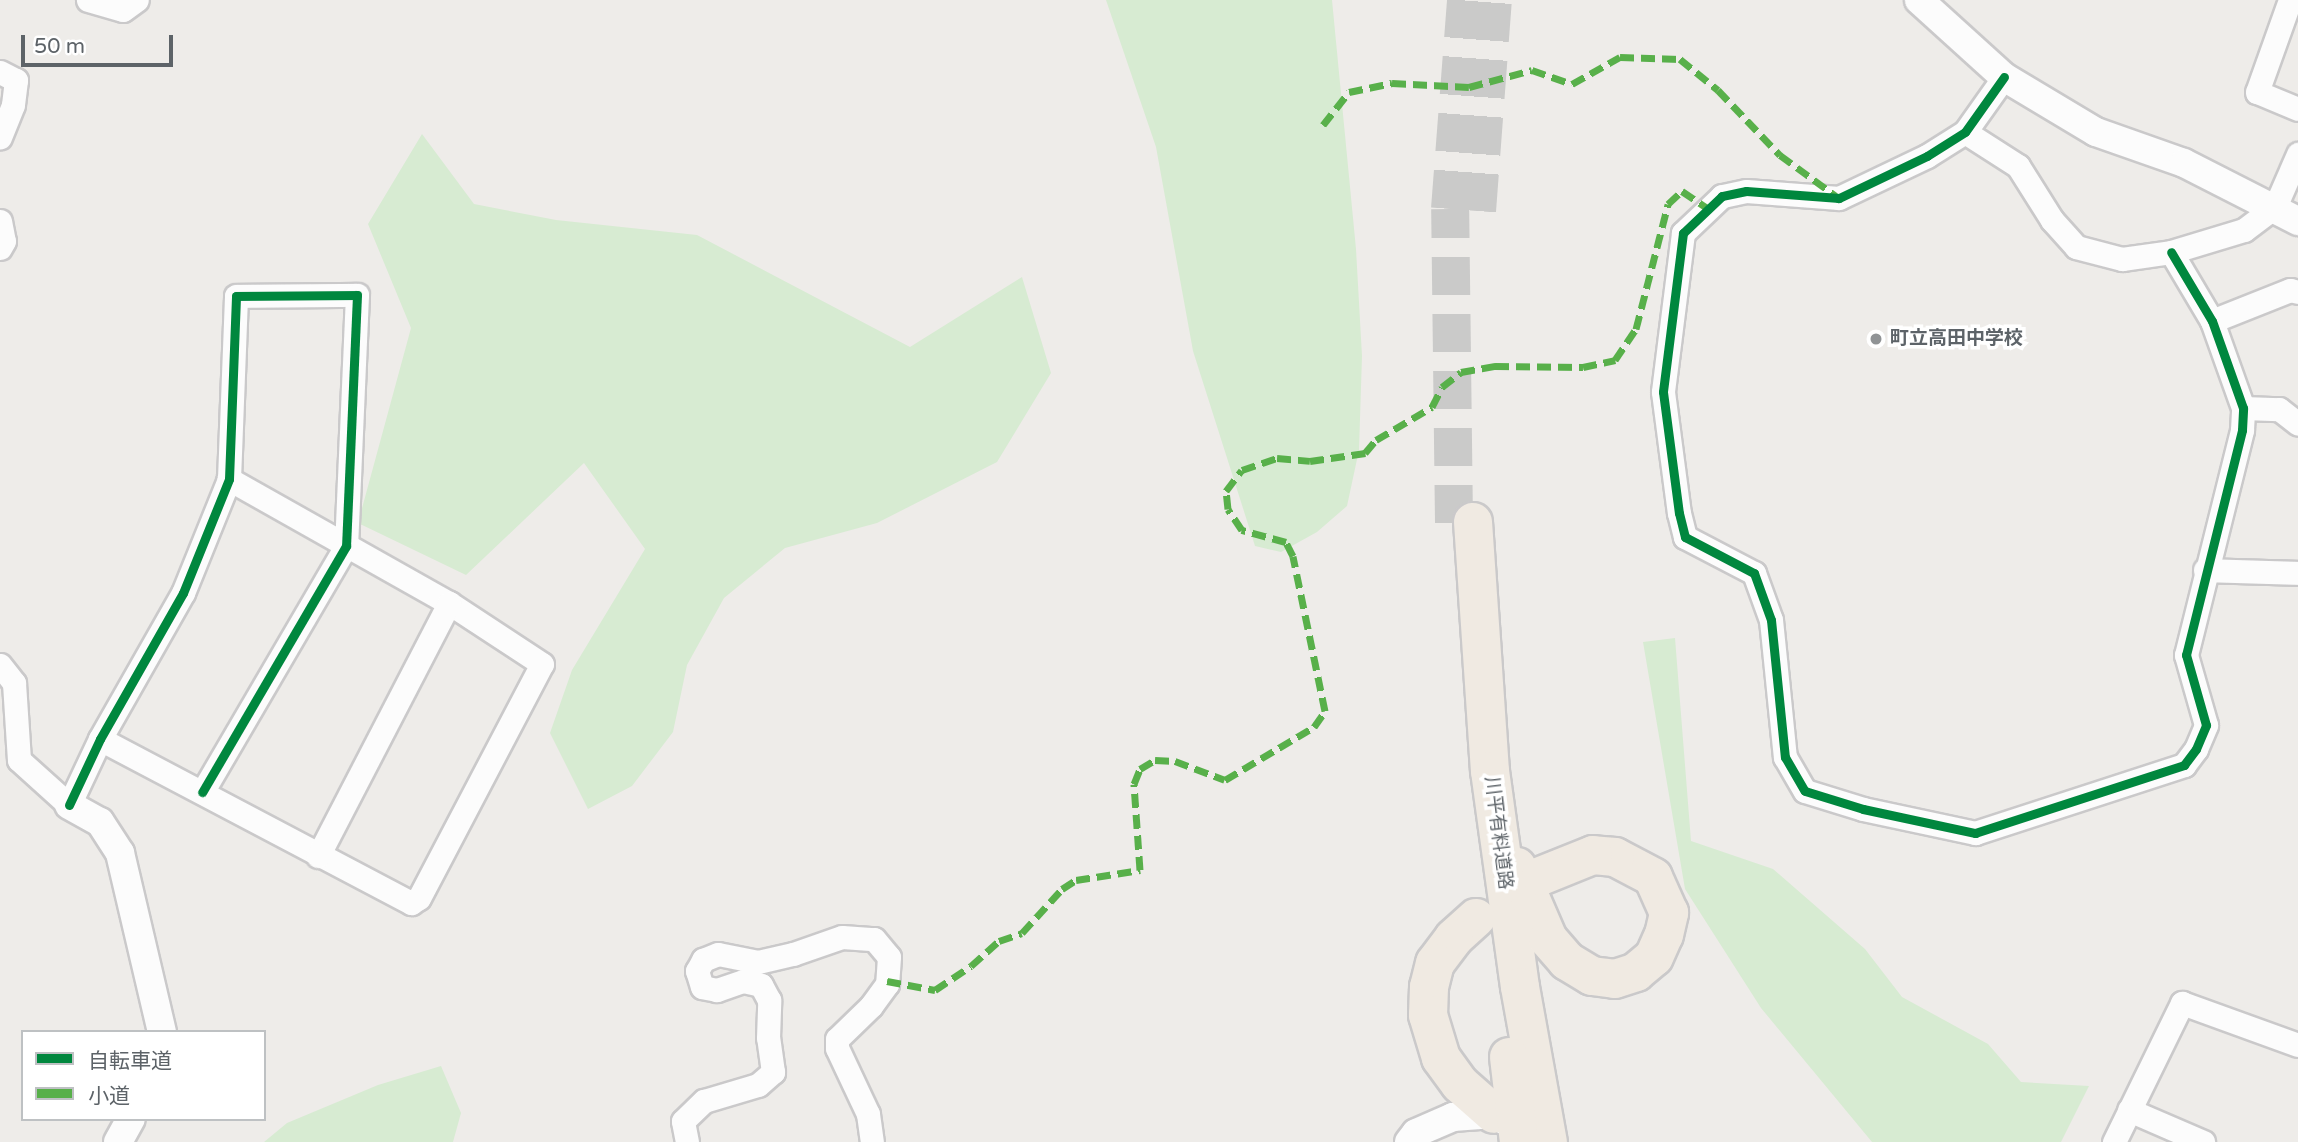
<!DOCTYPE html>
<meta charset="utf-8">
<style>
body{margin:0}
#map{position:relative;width:2298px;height:1142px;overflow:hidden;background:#eeece9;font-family:"Varela Round","Noto Sans JP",sans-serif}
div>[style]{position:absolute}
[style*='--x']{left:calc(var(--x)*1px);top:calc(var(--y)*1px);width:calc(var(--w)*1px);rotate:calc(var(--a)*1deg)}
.green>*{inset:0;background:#d7ebd2}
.motorway-tunnel>*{height:38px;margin-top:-19px;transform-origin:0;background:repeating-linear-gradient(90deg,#cacac9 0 38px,transparent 0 57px)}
.roads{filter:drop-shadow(2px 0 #cac9ca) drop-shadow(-2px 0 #cac9ca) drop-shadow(0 2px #cac9ca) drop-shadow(0 -2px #cac9ca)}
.minor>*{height:23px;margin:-11.5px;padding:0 11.5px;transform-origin:11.5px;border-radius:11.5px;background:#fcfcfc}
.tertiary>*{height:28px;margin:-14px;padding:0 14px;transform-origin:14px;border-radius:14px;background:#fcfcfc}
.motorway>*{height:38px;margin:-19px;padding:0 19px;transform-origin:19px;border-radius:19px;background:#f0eae2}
.quiet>*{height:7px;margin-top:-3.5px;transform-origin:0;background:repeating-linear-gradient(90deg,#58b04a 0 14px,transparent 0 21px)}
.cycleway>*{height:9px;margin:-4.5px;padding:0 4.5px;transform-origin:4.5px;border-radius:4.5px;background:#00873e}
.dots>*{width:19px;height:19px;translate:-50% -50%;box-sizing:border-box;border:4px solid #fff;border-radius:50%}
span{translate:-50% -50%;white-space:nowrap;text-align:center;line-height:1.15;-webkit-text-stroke:7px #fff;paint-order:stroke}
.poi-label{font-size:19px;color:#5d6368;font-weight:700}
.left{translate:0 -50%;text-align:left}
.street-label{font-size:19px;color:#5d6368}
.legend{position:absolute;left:21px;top:1030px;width:245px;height:91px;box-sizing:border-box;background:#fff;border:2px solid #bec1c3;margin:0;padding:9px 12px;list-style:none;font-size:21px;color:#5d6368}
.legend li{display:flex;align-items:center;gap:14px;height:35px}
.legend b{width:35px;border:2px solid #bec1c3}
.scale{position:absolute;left:21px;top:35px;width:152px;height:32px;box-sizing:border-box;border:4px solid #5d6368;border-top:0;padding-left:9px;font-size:21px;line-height:24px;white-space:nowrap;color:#5d6368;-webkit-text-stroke:5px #fff;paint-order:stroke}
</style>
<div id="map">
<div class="green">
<i style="clip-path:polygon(1106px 0,1332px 0,1356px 249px,1362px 356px,1359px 450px,1347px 506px,1317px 532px,1281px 552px,1255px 546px,1193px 351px,1156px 147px)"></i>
<i style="clip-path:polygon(422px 134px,474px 204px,556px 220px,697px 235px,910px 347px,1022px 277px,1051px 373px,997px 462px,877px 523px,785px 548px,724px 598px,687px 665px,673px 732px,632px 786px,588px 809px,550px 733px,572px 670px,645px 549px,584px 463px,466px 575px,358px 523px,411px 328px,368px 224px)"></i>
<i style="clip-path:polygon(1675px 638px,1691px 841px,1773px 869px,1865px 949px,1902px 997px,1988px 1044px,2021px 1082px,2089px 1086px,2061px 1142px,1872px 1142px,1761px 1008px,1685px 889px,1643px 642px)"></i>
<i style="clip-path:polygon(441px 1066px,461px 1113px,453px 1142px,264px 1142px,287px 1123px,378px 1085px)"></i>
</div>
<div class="motorway-tunnel">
<i style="--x:1477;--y:211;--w:212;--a:-85.7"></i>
<i style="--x:1454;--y:523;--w:314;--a:-90.7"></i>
<i style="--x:1450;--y:209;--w:210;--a:-85.6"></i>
</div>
<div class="roads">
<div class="minor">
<i style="--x:88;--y:0;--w:36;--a:16"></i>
<i style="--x:123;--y:10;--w:17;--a:-36"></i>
<i style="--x:2290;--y:0;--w:98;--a:109.7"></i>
<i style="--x:2257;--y:92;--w:44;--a:22.5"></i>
<i style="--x:0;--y:72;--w:18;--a:27"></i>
<i style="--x:16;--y:80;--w:25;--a:97"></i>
<i style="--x:13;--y:105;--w:35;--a:112"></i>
<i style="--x:2004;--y:77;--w:67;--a:125.3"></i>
<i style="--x:1965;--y:132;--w:45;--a:147.7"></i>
<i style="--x:1927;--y:156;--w:98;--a:154.5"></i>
<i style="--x:1839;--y:198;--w:93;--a:-175.7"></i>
<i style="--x:1746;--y:191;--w:25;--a:168"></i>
<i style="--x:1722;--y:196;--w:54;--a:136.5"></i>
<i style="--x:1683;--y:233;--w:160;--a:97.2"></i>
<i style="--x:1663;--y:392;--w:122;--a:82.5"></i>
<i style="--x:1679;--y:513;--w:25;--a:76"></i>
<i style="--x:1685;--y:537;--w:78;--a:27.6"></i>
<i style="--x:1754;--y:573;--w:50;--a:70.1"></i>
<i style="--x:1771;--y:620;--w:138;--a:84.2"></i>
<i style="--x:1785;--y:757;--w:39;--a:60"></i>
<i style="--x:1805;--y:791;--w:61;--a:17.2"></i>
<i style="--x:1863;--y:809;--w:115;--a:12.1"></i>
<i style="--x:1975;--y:833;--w:220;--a:-18"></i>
<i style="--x:2184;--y:765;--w:20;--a:-53"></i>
<i style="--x:2196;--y:749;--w:26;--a:-67"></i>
<i style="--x:2206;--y:725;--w:73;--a:-105.9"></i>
<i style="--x:2186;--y:655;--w:232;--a:-76"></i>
<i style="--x:2242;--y:430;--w:22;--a:-87"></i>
<i style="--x:2243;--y:408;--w:92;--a:-109.6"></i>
<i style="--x:2212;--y:321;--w:80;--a:-120.7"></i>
<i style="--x:1965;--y:132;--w:63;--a:32.7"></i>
<i style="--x:2018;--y:166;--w:64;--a:57.8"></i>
<i style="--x:2052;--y:220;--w:36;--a:48"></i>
<i style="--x:2076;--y:247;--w:48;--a:14.6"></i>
<i style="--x:2122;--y:259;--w:49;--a:-8.1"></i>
<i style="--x:2171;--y:252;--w:76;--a:-16.8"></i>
<i style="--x:2244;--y:230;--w:39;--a:-37"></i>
<i style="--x:2275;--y:207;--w:58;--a:-66.5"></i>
<i style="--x:0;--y:221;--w:20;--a:79"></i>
<i style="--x:4;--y:241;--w:8;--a:120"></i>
<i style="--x:2212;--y:321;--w:84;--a:-21.7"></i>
<i style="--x:2290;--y:290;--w:8;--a:14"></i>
<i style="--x:2243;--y:408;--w:36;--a:2"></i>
<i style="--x:2279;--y:409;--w:24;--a:38"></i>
<i style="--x:2205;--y:570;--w:93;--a:1.8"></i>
<i style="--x:0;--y:665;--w:23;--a:52"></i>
<i style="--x:14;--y:683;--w:77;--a:86.3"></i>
<i style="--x:19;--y:760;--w:67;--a:42"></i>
<i style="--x:69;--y:805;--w:73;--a:-64.8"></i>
<i style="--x:100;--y:739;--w:168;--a:-60.4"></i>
<i style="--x:183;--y:593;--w:123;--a:-68"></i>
<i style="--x:229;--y:479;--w:183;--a:-87.8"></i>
<i style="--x:236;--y:296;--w:121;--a:-0.5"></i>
<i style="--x:357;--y:295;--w:251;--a:92.5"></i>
<i style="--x:346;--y:546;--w:285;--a:120.3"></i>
<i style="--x:100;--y:739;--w:352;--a:27.8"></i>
<i style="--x:411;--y:903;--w:9;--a:-32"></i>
<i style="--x:419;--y:898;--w:264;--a:-62.3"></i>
<i style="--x:542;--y:664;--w:111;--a:-146.7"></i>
<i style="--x:449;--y:603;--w:253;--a:-150.6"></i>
<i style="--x:318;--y:856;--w:285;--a:-62.6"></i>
<i style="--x:2129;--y:1110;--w:81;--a:23.4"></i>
<i style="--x:687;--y:1142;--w:21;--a:-101"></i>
<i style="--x:683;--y:1121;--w:29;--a:-44"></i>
<i style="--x:704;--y:1101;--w:56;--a:-16.5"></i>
<i style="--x:758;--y:1085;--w:20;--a:-41"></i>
<i style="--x:773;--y:1072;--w:34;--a:-98"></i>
<i style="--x:768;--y:1038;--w:38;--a:-88"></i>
<i style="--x:769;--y:1000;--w:17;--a:-118"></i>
<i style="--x:761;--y:985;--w:18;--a:-167"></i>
<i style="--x:743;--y:981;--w:28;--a:161"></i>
<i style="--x:717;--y:990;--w:15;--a:-169"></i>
<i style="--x:702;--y:987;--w:17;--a:-107"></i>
<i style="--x:697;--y:971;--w:13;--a:-61"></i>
<i style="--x:703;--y:960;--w:16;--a:-22"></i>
<i style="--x:718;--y:954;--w:41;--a:11.3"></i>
<i style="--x:758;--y:962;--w:36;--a:-13"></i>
<i style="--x:793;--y:954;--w:52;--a:-19.1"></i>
<i style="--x:842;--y:937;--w:32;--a:4"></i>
<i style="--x:874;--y:939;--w:23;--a:50"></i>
<i style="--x:889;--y:957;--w:27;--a:94"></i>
<i style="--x:887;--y:984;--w:27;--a:126"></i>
<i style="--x:871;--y:1006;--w:47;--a:135.9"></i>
<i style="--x:837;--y:1039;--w:9;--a:90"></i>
<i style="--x:837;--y:1048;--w:73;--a:64.8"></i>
<i style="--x:868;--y:1114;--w:28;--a:82"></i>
<i style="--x:2114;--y:1142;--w:155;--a:-63.9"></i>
<i style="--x:2182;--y:1003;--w:123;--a:19.9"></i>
</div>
<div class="tertiary">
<i style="--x:1919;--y:0;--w:115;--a:42.2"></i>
<i style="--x:2004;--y:77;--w:107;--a:30.9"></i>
<i style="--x:2096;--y:132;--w:93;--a:19.4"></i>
<i style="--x:2184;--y:163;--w:128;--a:27"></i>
<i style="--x:69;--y:805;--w:35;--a:29"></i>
<i style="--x:100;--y:822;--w:37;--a:57"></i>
<i style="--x:120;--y:853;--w:184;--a:76.8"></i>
<i style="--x:118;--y:1142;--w:26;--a:-61"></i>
<i style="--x:1409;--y:1142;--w:11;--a:-52"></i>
<i style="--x:1416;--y:1133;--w:40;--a:-23.4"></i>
<i style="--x:1453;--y:1117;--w:41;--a:-4.2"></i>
<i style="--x:1494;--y:1114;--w:12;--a:31"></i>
</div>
<div class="motorway">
<i style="--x:1473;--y:522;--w:250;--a:86.1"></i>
<i style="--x:1490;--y:771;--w:218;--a:82.1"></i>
<i style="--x:1520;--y:987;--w:158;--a:79.8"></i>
<i style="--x:1517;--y:867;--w:78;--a:66.7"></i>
<i style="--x:1548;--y:939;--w:29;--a:49"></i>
<i style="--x:1567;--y:961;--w:29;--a:31"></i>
<i style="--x:1592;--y:976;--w:23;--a:7"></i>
<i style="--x:1615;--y:979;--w:22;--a:-18"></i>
<i style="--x:1636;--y:972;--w:23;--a:-40"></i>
<i style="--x:1654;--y:957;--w:24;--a:-66"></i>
<i style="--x:1664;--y:935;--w:23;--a:-77"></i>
<i style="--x:1669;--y:913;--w:39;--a:-114"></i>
<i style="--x:1653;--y:877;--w:43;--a:-152.2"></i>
<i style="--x:1615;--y:857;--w:22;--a:-175"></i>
<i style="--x:1593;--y:855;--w:56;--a:158"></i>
<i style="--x:1476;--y:918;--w:30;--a:138"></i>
<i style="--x:1454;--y:938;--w:31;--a:127"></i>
<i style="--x:1435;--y:963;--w:25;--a:104"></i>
<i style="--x:1429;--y:987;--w:28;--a:92"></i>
<i style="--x:1428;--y:1015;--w:45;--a:73.2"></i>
<i style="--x:1441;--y:1058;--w:32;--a:54"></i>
<i style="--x:1460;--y:1084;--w:45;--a:41.4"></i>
<i style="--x:1509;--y:1057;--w:86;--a:83.3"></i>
</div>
</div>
<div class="quiet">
<i style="--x:1323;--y:125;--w:42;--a:-51.8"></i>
<i style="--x:1349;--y:92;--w:44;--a:-11.8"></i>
<i style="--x:1392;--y:83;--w:77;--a:3"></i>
<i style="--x:1469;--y:87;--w:65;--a:-15.1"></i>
<i style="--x:1532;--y:70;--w:42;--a:19.3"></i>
<i style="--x:1572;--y:84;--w:55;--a:-29.4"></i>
<i style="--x:1620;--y:57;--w:60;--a:1.9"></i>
<i style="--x:1680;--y:59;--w:49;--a:39.2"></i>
<i style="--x:1718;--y:90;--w:90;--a:46.4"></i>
<i style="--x:1780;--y:155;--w:69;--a:36.2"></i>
<i style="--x:887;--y:981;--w:49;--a:10.6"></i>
<i style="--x:935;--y:990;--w:43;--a:-33.7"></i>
<i style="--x:971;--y:966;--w:38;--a:-42"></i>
<i style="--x:999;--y:941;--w:24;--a:-19"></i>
<i style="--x:1022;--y:933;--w:59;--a:-47.7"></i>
<i style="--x:1062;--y:889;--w:17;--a:-33"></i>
<i style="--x:1076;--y:880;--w:65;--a:-8.9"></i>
<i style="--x:1140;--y:870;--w:86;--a:-94"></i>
<i style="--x:1134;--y:784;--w:16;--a:-68"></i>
<i style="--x:1140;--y:769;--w:17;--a:-31"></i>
<i style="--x:1155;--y:760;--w:20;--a:3"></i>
<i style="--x:1175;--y:761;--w:53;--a:20.8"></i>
<i style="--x:1225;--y:780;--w:104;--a:-30.8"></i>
<i style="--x:1314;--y:727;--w:19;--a:-55"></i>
<i style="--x:1325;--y:711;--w:158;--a:-101.7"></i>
<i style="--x:1293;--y:556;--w:16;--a:-117"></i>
<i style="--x:1286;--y:542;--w:46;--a:-164.7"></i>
<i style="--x:1242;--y:530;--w:25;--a:-124"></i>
<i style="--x:1228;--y:509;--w:18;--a:-96"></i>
<i style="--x:1226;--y:491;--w:26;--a:-53"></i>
<i style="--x:1242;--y:470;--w:37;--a:-19"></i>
<i style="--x:1277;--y:458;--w:33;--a:5"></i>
<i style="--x:1310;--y:461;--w:56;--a:-8.3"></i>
<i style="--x:1365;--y:453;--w:17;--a:-50"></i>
<i style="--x:1376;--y:440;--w:65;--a:-30.5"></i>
<i style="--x:1432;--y:407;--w:22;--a:-63"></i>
<i style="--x:1442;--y:387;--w:24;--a:-38"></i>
<i style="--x:1461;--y:372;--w:35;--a:-10"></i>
<i style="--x:1495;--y:366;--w:88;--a:0.7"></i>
<i style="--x:1583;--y:367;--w:33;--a:-12"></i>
<i style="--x:1615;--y:360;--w:37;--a:-56"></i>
<i style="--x:1636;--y:329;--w:129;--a:-75.6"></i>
<i style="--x:1668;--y:204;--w:19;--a:-43"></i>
<i style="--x:1682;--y:191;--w:32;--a:34"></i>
</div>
<div class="cycleway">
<i style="--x:2004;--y:77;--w:67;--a:125.3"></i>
<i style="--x:1965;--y:132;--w:45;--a:147.7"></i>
<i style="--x:1927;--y:156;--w:98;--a:154.5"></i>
<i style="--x:1839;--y:198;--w:93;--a:-175.7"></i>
<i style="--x:1746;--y:191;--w:25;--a:168"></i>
<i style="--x:1722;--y:196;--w:54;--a:136.5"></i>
<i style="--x:1683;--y:233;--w:160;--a:97.2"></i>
<i style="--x:1663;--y:392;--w:122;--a:82.5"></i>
<i style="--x:1679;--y:513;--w:25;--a:76"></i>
<i style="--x:1685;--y:537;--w:78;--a:27.6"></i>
<i style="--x:1754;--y:573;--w:50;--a:70.1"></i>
<i style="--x:1771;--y:620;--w:138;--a:84.2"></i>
<i style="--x:1785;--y:757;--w:39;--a:60"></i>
<i style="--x:1805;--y:791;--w:61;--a:17.2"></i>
<i style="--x:1863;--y:809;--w:115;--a:12.1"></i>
<i style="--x:1975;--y:833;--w:220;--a:-18"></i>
<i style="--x:2184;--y:765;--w:20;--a:-53"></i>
<i style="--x:2196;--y:749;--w:26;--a:-67"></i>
<i style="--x:2206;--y:725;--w:73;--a:-105.9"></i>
<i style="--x:2186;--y:655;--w:232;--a:-76"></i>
<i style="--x:2242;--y:430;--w:22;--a:-87"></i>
<i style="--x:2243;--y:408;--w:92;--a:-109.6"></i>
<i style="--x:2212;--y:321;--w:80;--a:-120.7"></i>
<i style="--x:69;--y:805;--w:73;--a:-64.8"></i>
<i style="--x:100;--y:739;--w:168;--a:-60.4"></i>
<i style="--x:183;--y:593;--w:123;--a:-68"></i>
<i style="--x:229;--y:479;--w:183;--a:-87.8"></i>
<i style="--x:236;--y:296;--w:121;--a:-0.5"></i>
<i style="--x:357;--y:295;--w:251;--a:92.5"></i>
<i style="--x:346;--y:546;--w:285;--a:120.3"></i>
</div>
<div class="dots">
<i style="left:1876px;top:339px;background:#909395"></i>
</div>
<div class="poi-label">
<span class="left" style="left:1890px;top:339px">町立高田中学校</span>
</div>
<div class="street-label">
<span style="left:1498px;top:833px;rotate:83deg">川平有料道路</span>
</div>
<ul class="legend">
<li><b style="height:9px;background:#00873e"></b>自転車道</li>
<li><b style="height:9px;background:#58b04a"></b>小道</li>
</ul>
<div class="scale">50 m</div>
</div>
